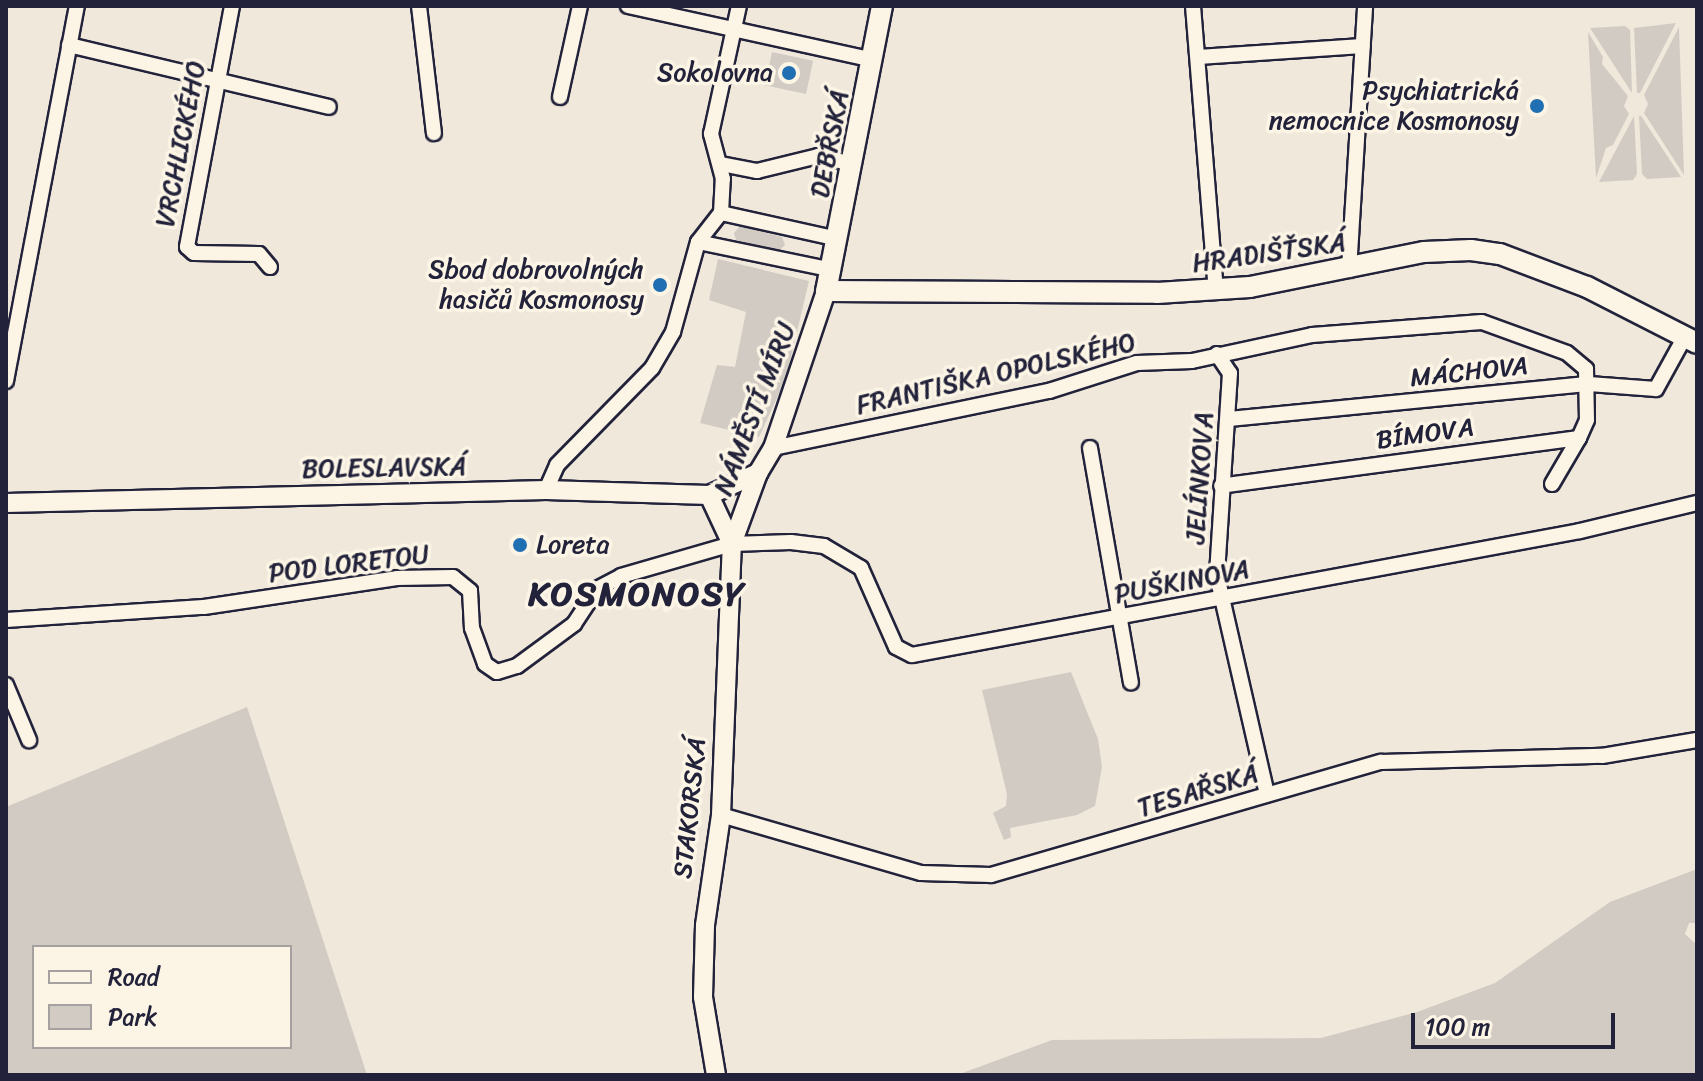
<!DOCTYPE html>
<meta charset="utf-8">
<style>
body{margin:0}
#map{position:relative;width:1703px;height:1081px;overflow:hidden;background:#efe8db;font-family:Sriracha,sans-serif}
div>[style]{position:absolute}
[style*='--x']{left:calc(var(--x)*1px);top:calc(var(--y)*1px);width:calc(var(--w)*1px);rotate:calc(var(--a)*1deg)}
.green>*{inset:0;background:#d1cbc3;transform-origin:0 0}
.roads{filter:drop-shadow(2px 0 #22223b) drop-shadow(-2px 0 #22223b) drop-shadow(0 2px #22223b) drop-shadow(0 -2px #22223b)}
.minor>*{height:14px;margin:-7px;padding:0 7px;transform-origin:7px;border-radius:7px;background:#fcf5e5}
.tertiary>*{height:18px;margin:-9px;padding:0 9px;transform-origin:9px;border-radius:9px;background:#fcf5e5}
.secondary>*{height:20px;margin:-10px;padding:0 10px;transform-origin:10px;border-radius:10px;background:#fcf5e5}
.dots>*{width:22px;height:22px;translate:-50% -50%;box-sizing:border-box;border:4px solid #fcf5e5;border-radius:50%}
span{translate:-50% -50%;white-space:nowrap;text-align:center;line-height:1.15;-webkit-text-stroke:7px #fcf5e5;paint-order:stroke}
.poi-label{font-size:26px;color:#22223b}
.right{translate:-100% -50%;text-align:right}
.left{translate:0 -50%;text-align:left}
.street-label{font-size:26px;color:#22223b}
.district-label{font-size:34px;color:#22223b;font-weight:700;letter-spacing:2px}
.frame{position:absolute;inset:0;border:8px solid #22223b;pointer-events:none}
.legend{position:absolute;left:32px;top:945px;width:260px;height:104px;box-sizing:border-box;background:#fcf5e5;border:2px solid #a5a1a1;margin:0;padding:10px 14px;list-style:none;font-size:24px;color:#22223b}
.legend li{display:flex;align-items:center;gap:16px;height:40px}
.legend b{width:40px;border:2px solid #a5a1a1}
.scale{position:absolute;left:1411px;top:1013px;width:204px;height:36px;box-sizing:border-box;border:4px solid #22223b;border-top:0;padding-left:10px;font-size:24px;line-height:28px;white-space:nowrap;color:#22223b;-webkit-text-stroke:6px #fcf5e5;paint-order:stroke}
</style>
<div id="map">
<div class="green">
<i style="clip-path:polygon(1676px 23px,1640px 93px,1637px 93px,1634px 28px)"></i>
<i style="clip-path:polygon(1625px 26px,1630px 30px,1632px 93px,1590px 28px)"></i>
<i style="clip-path:polygon(1679px 27px,1684px 175px,1644px 113px,1648px 104px,1644px 95px)"></i>
<i style="clip-path:polygon(1588px 32px,1603px 57px,1602px 64px,1628px 96px,1624px 106px,1629px 114px,1613px 145px,1606px 148px,1596px 178px)"></i>
<i style="left:772px;top:52px;width:42px;height:34px;rotate:12deg"></i>
<i style="clip-path:polygon(1634px 116px,1637px 174px,1633px 180px,1599px 182px)"></i>
<i style="clip-path:polygon(1639px 116px,1641px 116px,1681px 177px,1647px 179px,1642px 174px)"></i>
<i style="clip-path:polygon(740px 226px,782px 237px,785px 245px,779px 251px,736px 240px,734px 233px)"></i>
<i style="clip-path:polygon(718px 259px,809px 281px,786px 378px,759px 437px,700px 423px,717px 365px,735px 367px,746px 312px,709px 300px)"></i>
<i style="clip-path:polygon(1071px 672px,1098px 739px,1102px 767px,1095px 806px,1077px 815px,1010px 828px,1011px 837px,1004px 840px,993px 813px,1006px 806px,1007px 794px,982px 690px)"></i>
<i style="clip-path:polygon(evenodd,247px 707px,367px 1075px,6px 1075px,6px 807px,247px 707px,34px 947px,290px 947px,290px 1047px,34px 1047px,34px 947px)"></i>
<i style="clip-path:polygon(1697px 869px,1697px 923px,1689px 923px,1685px 934px,1697px 945px,1697px 1075px,957px 1075px,1052px 1040px,1321px 1038px,1417px 1012px,1495px 983px,1610px 902px)"></i>
</div>
<div class="roads">
<div class="minor">
<i style="--x:232;--y:6;--w:245;--a:100.6"></i>
<i style="--x:187;--y:247;--w:9;--a:41"></i>
<i style="--x:194;--y:253;--w:65;--a:0.9"></i>
<i style="--x:259;--y:254;--w:17;--a:50"></i>
<i style="--x:419;--y:6;--w:128;--a:83.3"></i>
<i style="--x:628;--y:6;--w:251;--a:12.4"></i>
<i style="--x:1193;--y:6;--w:284;--a:85.4"></i>
<i style="--x:69;--y:45;--w:267;--a:13.4"></i>
<i style="--x:1198;--y:57;--w:165;--a:-3.8"></i>
<i style="--x:560;--y:97;--w:93;--a:-77.6"></i>
<i style="--x:721;--y:164;--w:37;--a:11"></i>
<i style="--x:757;--y:171;--w:63;--a:-13.8"></i>
<i style="--x:818;--y:156;--w:35;--a:13"></i>
<i style="--x:721;--y:213;--w:120;--a:12.5"></i>
<i style="--x:698;--y:242;--w:138;--a:11.7"></i>
<i style="--x:1349;--y:270;--w:264;--a:-86.5"></i>
<i style="--x:1217;--y:354;--w:23;--a:56"></i>
<i style="--x:1230;--y:373;--w:203;--a:93.7"></i>
<i style="--x:1217;--y:576;--w:224;--a:77.1"></i>
<i style="--x:6;--y:381;--w:382;--a:-79.3"></i>
<i style="--x:1229;--y:419;--w:362;--a:-5.6"></i>
<i style="--x:1589;--y:384;--w:67;--a:4.3"></i>
<i style="--x:1656;--y:389;--w:58;--a:-61.2"></i>
<i style="--x:773;--y:448;--w:282;--a:-11.7"></i>
<i style="--x:1049;--y:391;--w:92;--a:-17.7"></i>
<i style="--x:1137;--y:363;--w:55;--a:-2.1"></i>
<i style="--x:1192;--y:361;--w:123;--a:-12.2"></i>
<i style="--x:1312;--y:335;--w:170;--a:-4.4"></i>
<i style="--x:1482;--y:322;--w:90;--a:20"></i>
<i style="--x:1567;--y:353;--w:25;--a:40"></i>
<i style="--x:1586;--y:369;--w:51;--a:88.9"></i>
<i style="--x:1587;--y:420;--w:20;--a:114"></i>
<i style="--x:1579;--y:438;--w:361;--a:172.4"></i>
<i style="--x:1090;--y:448;--w:238;--a:80.1"></i>
<i style="--x:1552;--y:484;--w:53;--a:-59.6"></i>
<i style="--x:546;--y:490;--w:27;--a:-66"></i>
<i style="--x:557;--y:465;--w:136;--a:-45.6"></i>
<i style="--x:652;--y:368;--w:42;--a:-59.7"></i>
<i style="--x:673;--y:332;--w:93;--a:-74.5"></i>
<i style="--x:698;--y:242;--w:37;--a:-52"></i>
<i style="--x:721;--y:213;--w:34;--a:-87"></i>
<i style="--x:723;--y:179;--w:47;--a:-104.9"></i>
<i style="--x:711;--y:134;--w:131;--a:-77.7"></i>
<i style="--x:6;--y:620;--w:198;--a:-3.8"></i>
<i style="--x:204;--y:607;--w:195;--a:-8.5"></i>
<i style="--x:397;--y:578;--w:56;--a:-1"></i>
<i style="--x:453;--y:577;--w:22;--a:39"></i>
<i style="--x:470;--y:591;--w:37;--a:87"></i>
<i style="--x:472;--y:628;--w:38;--a:70"></i>
<i style="--x:485;--y:664;--w:14;--a:34"></i>
<i style="--x:497;--y:672;--w:21;--a:-17"></i>
<i style="--x:517;--y:666;--w:71;--a:-36.4"></i>
<i style="--x:574;--y:624;--w:42;--a:-56.7"></i>
<i style="--x:597;--y:589;--w:27;--a:-28"></i>
<i style="--x:621;--y:576;--w:116;--a:-16.1"></i>
<i style="--x:732;--y:544;--w:59;--a:-1.9"></i>
<i style="--x:791;--y:542;--w:33;--a:7"></i>
<i style="--x:824;--y:546;--w:43;--a:30.7"></i>
<i style="--x:861;--y:568;--w:86;--a:66.1"></i>
<i style="--x:896;--y:647;--w:18;--a:27"></i>
<i style="--x:912;--y:655;--w:679;--a:-10.52"></i>
<i style="--x:1580;--y:531;--w:120;--a:-13.5"></i>
<i style="--x:6;--y:685;--w:60;--a:67.3"></i>
<i style="--x:721;--y:815;--w:208;--a:16.2"></i>
<i style="--x:921;--y:873;--w:70;--a:1.6"></i>
<i style="--x:991;--y:875;--w:406;--a:-16.2"></i>
<i style="--x:1381;--y:762;--w:221;--a:-1.6"></i>
<i style="--x:1602;--y:756;--w:96;--a:-9.6"></i>
</div>
<div class="tertiary">
<i style="--x:709;--y:495;--w:54;--a:64.9"></i>
<i style="--x:6;--y:503;--w:540;--a:-1.38"></i>
<i style="--x:546;--y:490;--w:163;--a:1.8"></i>
<i style="--x:709;--y:495;--w:54;--a:-24.2"></i>
<i style="--x:716;--y:1075;--w:79;--a:-99.5"></i>
<i style="--x:703;--y:997;--w:72;--a:-88.4"></i>
<i style="--x:705;--y:925;--w:111;--a:-81.7"></i>
<i style="--x:721;--y:815;--w:271;--a:-87.7"></i>
<i style="--x:732;--y:544;--w:76;--a:-69.9"></i>
<i style="--x:758;--y:473;--w:29;--a:-59"></i>
<i style="--x:773;--y:448;--w:166;--a:-71.3"></i>
</div>
<div class="secondary">
<i style="--x:882;--y:6;--w:290;--a:101.1"></i>
<i style="--x:826;--y:291;--w:331;--a:0.3"></i>
<i style="--x:1157;--y:293;--w:93;--a:-3.7"></i>
<i style="--x:1250;--y:287;--w:177;--a:-11.4"></i>
<i style="--x:1424;--y:252;--w:47;--a:-2.4"></i>
<i style="--x:1471;--y:250;--w:29;--a:8"></i>
<i style="--x:1500;--y:254;--w:93;--a:20.8"></i>
<i style="--x:1587;--y:287;--w:123;--a:27"></i>
</div>
</div>
<div class="dots">
<i style="left:789px;top:73px;background:#1f6fb2"></i>
<i style="left:1537px;top:106px;background:#1f6fb2"></i>
<i style="left:660px;top:285px;background:#1f6fb2"></i>
<i style="left:520px;top:545px;background:#1f6fb2"></i>
</div>
<div class="poi-label">
<span class="right" style="left:773px;top:73px">Sokolovna</span>
<span class="right" style="left:1519px;top:106px">Psychiatrická<br>nemocnice Kosmonosy</span>
<span class="right" style="left:644px;top:285px">Sbod dobrovolných<br>hasičů Kosmonosy</span>
<span class="left" style="left:536px;top:545px">Loreta</span>
</div>
<div class="street-label">
<span style="left:181px;top:144px;rotate:-79deg">VRCHLICKÉHO</span>
<span style="left:830px;top:144px;rotate:-79deg">DEBŘSKÁ</span>
<span style="left:1269px;top:253px;rotate:-8deg">HRADIŠŤSKÁ</span>
<span style="left:1469px;top:372px;rotate:-6deg">MÁCHOVA</span>
<span style="left:996px;top:374px;rotate:-13deg">FRANTIŠKA OPOLSKÉHO</span>
<span style="left:755px;top:409px;rotate:-69deg">NÁMĚSTÍ MÍRU</span>
<span style="left:1425px;top:434px;rotate:-8deg">BÍMOVA</span>
<span style="left:384px;top:468px;rotate:-1deg">BOLESLAVSKÁ</span>
<span style="left:1200px;top:478px;rotate:-86deg">JELÍNKOVA</span>
<span style="left:349px;top:564px;rotate:-7deg">POD LORETOU</span>
<span style="left:1182px;top:582px;rotate:-11deg">PUŠKINOVA</span>
<span style="left:1198px;top:791px;rotate:-17deg">TESAŘSKÁ</span>
<span style="left:690px;top:808px;rotate:-84deg">STAKORSKÁ</span>
</div>
<div class="district-label">
<span style="left:637px;top:595px">KOSMONOSY</span>
</div>
<div class="frame"></div>
<ul class="legend">
<li><b style="height:10px;background:#fcf5e5"></b>Road</li>
<li><b style="height:22px;background:#d1cbc3"></b>Park</li>
</ul>
<div class="scale">100 m</div>
</div>
